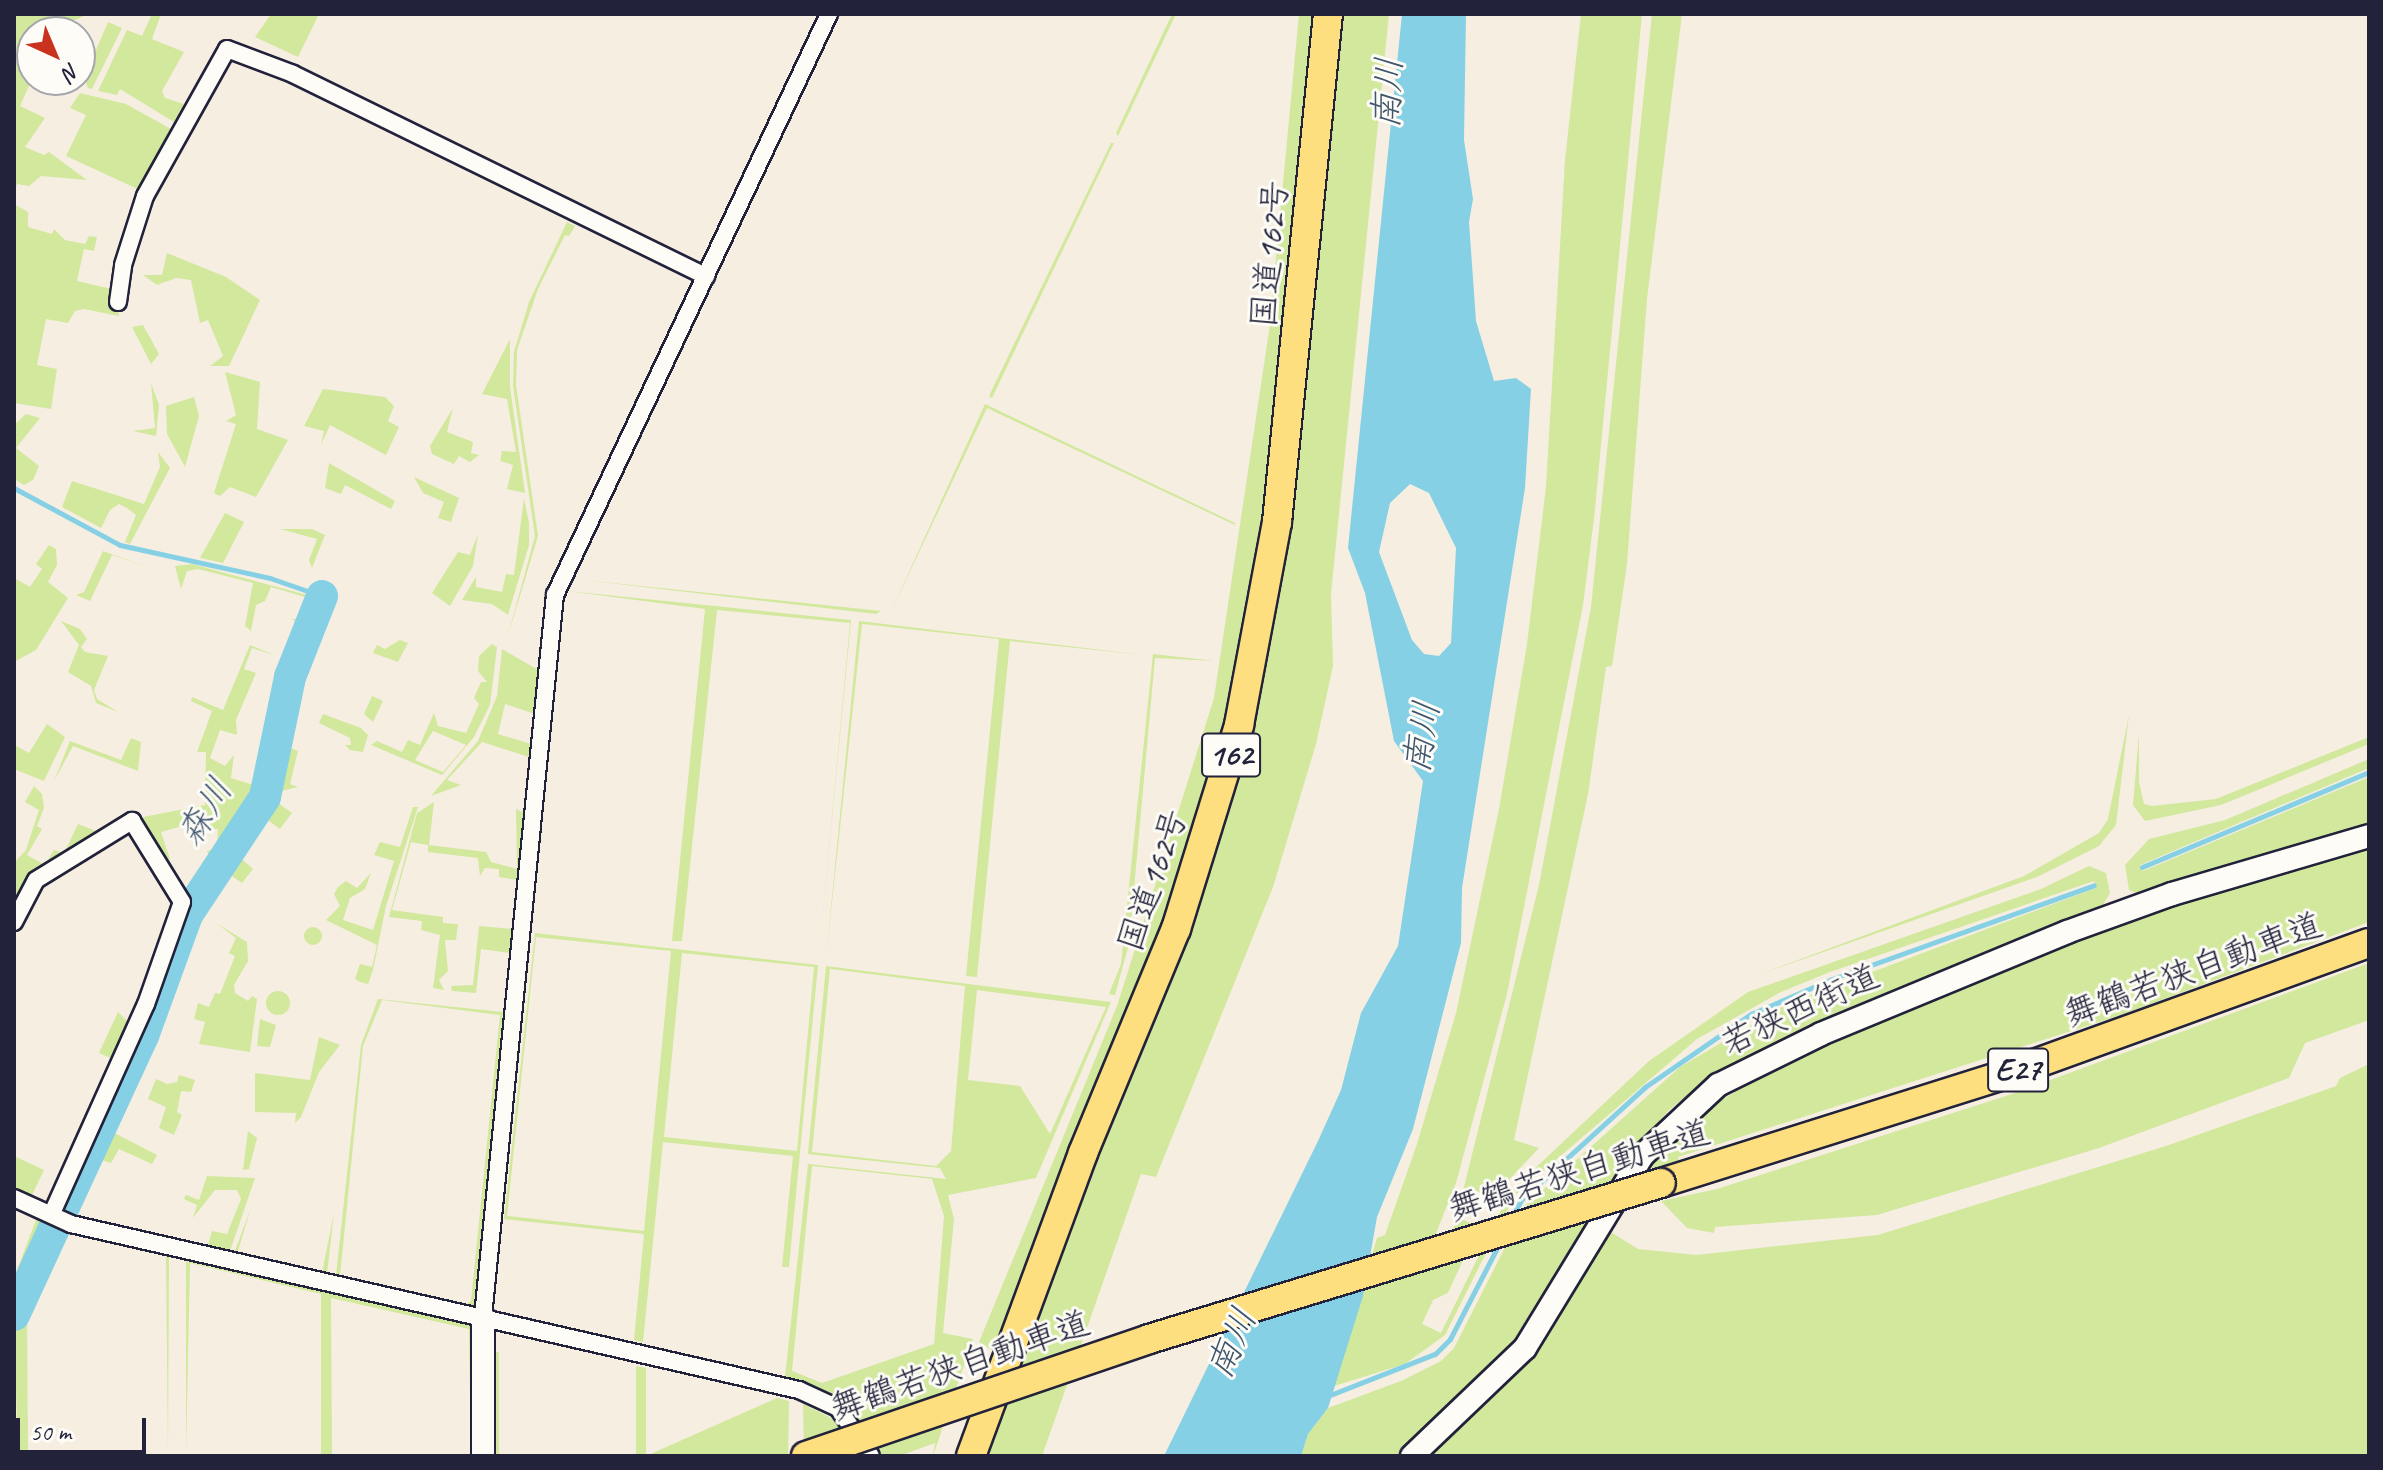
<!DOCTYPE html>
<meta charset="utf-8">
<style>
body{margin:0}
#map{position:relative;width:2383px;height:1470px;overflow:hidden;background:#f7eee2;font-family:Caveat,"Klee One",sans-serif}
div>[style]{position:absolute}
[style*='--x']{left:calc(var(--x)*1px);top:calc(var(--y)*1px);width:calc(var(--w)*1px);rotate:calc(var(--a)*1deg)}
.green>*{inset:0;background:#d1e89d;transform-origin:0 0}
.round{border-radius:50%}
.water>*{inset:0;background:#85d0e5}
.stream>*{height:5px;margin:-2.5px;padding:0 2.5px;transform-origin:2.5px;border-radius:2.5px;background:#85d0e5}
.river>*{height:32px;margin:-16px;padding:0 16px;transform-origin:16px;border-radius:16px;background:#85d0e5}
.roads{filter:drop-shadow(2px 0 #22223b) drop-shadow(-2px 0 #22223b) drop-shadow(0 2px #22223b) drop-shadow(0 -2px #22223b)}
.street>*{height:16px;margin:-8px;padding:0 8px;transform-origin:8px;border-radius:8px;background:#fdfcf7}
.secondary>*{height:22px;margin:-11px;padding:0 11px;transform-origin:11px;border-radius:11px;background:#fdfcf7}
.highway>*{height:28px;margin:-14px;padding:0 14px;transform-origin:14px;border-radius:14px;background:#fddf80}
.bridges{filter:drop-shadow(2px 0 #22223b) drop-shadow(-2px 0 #22223b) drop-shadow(0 2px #22223b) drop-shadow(0 -2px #22223b)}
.highway-bridge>*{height:28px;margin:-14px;padding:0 14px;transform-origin:14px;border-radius:14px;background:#fddf80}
span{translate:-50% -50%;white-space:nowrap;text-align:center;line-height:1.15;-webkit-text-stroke:6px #fdfcf7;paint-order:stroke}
.shield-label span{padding:2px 6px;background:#fdfcf7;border:2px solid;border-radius:6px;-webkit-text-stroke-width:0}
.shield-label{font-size:32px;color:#22223b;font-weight:700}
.street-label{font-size:34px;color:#22223b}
.water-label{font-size:36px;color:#40566e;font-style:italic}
.frame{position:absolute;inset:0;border:16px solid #22223b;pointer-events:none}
.north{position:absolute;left:16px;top:16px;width:80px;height:80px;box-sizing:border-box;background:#fdfcf7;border:2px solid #a5a5ac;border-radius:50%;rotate:136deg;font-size:22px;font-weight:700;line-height:32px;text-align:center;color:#22223b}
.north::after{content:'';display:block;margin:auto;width:28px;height:36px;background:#c8321e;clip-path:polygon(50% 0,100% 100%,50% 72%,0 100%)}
.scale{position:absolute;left:16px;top:1418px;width:130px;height:36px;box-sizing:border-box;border:4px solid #22223b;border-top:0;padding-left:10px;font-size:24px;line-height:28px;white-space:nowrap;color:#22223b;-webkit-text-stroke:6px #fdfcf7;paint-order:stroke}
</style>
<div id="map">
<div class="green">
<i style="clip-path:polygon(14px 14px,88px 14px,71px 22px,59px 20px,50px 32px,32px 32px,32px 79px,20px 106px,45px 118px,25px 147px,44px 155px,49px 152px,87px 180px,41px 176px,29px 186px,17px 184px,14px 194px)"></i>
<i style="clip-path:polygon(152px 14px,161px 14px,152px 39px,184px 52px,162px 91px,165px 98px,184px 104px,174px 122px,120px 89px,117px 95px,98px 91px,127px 30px,142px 36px)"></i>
<i style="clip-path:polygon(271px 14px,319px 14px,298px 57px,255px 37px)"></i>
<i style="clip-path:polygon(1172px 14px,1176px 14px,1118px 136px,1116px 133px)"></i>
<i style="clip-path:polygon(1299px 14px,1319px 14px,1291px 321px,1251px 626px,1198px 834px,998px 1354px,979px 1342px,1117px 1006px,1214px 698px,1269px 331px)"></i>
<i style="clip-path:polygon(1337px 14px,1389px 14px,1331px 594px,1333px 666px,1316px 744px,1273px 887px,1156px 1177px,1141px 1174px,1042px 1456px,980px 1456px,1232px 780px)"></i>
<i style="clip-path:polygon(1581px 14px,1642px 14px,1594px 519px,1583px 605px,1507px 994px,1456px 1183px,1425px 1261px,1438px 1266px,1458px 1217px,1478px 1227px,1448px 1293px,1433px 1300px,1422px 1324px,1441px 1333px,1510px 1192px,1649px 1061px,1748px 992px,2041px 889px,2089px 866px,2106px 873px,2110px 893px,2101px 908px,1864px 1004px,1714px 1074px,1670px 1109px,1623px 1164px,1565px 1270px,1520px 1337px,1397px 1456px,1301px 1456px,1308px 1434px,1328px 1408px,1401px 1381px,1441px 1361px,1454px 1348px,1527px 1204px,1680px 1067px,1787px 1004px,2096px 888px,2094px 881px,1830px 972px,1781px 992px,1697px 1039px,1515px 1195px,1445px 1335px,1405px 1364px,1334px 1386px,1377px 1238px,1385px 1235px,1417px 1144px,1456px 1013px,1499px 809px,1527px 644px,1546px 487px,1565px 160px)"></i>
<i style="clip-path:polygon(1652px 14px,1682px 14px,1647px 299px,1627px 564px,1612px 666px,1606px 667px,1588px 794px,1514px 1140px,1539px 1148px,1492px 1198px,1468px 1187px,1457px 1215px,1539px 885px,1591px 607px)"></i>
<i style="clip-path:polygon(108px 22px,122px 28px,92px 89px,88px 88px,84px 78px)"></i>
<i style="clip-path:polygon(80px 93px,126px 104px,171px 129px,140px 190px,66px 156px,86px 115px,70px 108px)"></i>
<i style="clip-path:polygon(1111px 143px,1114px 143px,992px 398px,989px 396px)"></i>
<i style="clip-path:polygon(14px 204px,28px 212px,28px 227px,52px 234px,54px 229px,65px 240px,85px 244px,89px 236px,97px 237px,94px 251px,84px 249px,77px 281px,116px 290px,119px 316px,84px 309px,75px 311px,68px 323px,46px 319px,37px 365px,57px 369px,51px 409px,14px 403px)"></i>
<i style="clip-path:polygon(567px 222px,575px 226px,569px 236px,565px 235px,538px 289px,517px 350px,516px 385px,538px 536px,507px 639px,535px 536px,513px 386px,514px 352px,529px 302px)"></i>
<i style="clip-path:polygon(167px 253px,226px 277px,260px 300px,229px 366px,210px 366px,223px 356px,208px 320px,200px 323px,191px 280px,176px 278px,157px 285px,143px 275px,162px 275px)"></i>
<i style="clip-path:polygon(143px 325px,159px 354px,151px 364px,132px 327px)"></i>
<i style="clip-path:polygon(510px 339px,510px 387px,525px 493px,507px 489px,513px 465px,500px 461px,502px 451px,516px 452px,507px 399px,482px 394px)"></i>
<i style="clip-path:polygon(225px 372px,260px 382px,257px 429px,288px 440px,256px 497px,230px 487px,220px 496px,214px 493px,236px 424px,226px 421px,236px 415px)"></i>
<i style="clip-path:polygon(151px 383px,159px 405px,156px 436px,133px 431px,155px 428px)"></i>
<i style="clip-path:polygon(323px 389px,385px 397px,394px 406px,388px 421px,399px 427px,386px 455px,330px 425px,321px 445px,324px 431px,304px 426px)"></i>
<i style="clip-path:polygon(194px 397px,199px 416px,185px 467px,167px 434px,166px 406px)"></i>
<i style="clip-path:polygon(985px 404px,1235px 523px,1235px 525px,987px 408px,890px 614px)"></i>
<i style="clip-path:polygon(453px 408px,447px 432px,473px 442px,471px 453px,479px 455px,470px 462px,459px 456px,454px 464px,432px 454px,430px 446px)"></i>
<i style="clip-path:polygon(26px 414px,40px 418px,16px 448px,39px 466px,33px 480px,24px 485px,14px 479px,14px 425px)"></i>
<i style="clip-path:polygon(158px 452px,170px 468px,130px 544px,125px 542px,136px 515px,127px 508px,119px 504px,110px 510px,101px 528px,62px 507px,72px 481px,144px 504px,160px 467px)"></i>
<i style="clip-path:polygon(329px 463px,395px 501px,391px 509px,345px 485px,341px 494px,325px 488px)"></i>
<i style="clip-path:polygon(414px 477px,459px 498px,451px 522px,438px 518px,444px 502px,423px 493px)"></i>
<i style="clip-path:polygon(524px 498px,529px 523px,529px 545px,508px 615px,492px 604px,462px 600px,476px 577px,476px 587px,502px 592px,506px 574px,514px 575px)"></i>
<i style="clip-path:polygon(225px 513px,244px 522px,223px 563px,200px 558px)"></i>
<i style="clip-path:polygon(280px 529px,312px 529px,325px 535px,312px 568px,309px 560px,317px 539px)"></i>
<i style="clip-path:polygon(478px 534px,473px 566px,450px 606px,432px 593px,458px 552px,470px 555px)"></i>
<i style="clip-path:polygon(49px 545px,56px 549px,57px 565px,48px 582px,68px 598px,36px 650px,14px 662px,14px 578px,30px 587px,42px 569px,36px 564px)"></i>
<i style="clip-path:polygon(103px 551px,150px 568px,112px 555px,90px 601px,76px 595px,84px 592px)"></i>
<i style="clip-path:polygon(192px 564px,318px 598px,287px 675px,264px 789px,213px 865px,207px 851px,217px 848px,218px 829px,206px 830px,200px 821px,161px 832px,170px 859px,162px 860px,138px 818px,205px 805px,206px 752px,197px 752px,212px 711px,191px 701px,192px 697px,223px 710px,250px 645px,274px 655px,252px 648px,244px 669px,256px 673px,236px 720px,237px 735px,220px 730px,210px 758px,225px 766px,234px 755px,231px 778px,260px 787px,281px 677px,303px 624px,291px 619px,306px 619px,312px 599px,271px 587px,265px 601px,256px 605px,251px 631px,245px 626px,253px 583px,198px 569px,187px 571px,181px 589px,175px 566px)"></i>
<i style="clip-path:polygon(583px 580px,881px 611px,876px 614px)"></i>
<i style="clip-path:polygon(567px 591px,851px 620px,819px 956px,850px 623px,717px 610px,682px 941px,672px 941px,705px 609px)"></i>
<i style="clip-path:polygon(318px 614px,322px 614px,308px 659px,300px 657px)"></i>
<i style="clip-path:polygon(61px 621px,80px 629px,87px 639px,81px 647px,85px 652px,108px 656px,94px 690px,97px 699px,118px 712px,96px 703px,91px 686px,68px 672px,79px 645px)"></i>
<i style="clip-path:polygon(859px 621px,1144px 655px,1010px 641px,977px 977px,966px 976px,999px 639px,862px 624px,826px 958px)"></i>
<i style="clip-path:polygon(400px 640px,408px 643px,398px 662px,373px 653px,377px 645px,385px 649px)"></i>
<i style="clip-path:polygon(evenodd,492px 644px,497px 647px,490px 705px,474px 737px,442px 775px,371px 745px,377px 741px,402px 752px,408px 740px,420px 745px,434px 713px,438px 726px,466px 733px,479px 704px,474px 698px,481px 682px,487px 682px,478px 671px,479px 656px,492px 644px,433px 731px,466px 745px,443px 772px,415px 760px,433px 731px)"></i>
<i style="clip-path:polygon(evenodd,502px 649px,540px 671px,528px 797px,525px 800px,529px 757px,482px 742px,447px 780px,461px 785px,431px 796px,478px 741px,497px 696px,502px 649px,505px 704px,535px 714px,531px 744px,498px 734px,505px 704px)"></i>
<i style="clip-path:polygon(1153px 654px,1215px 661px,1155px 658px,1129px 944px,1115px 995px,1109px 994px,1121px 964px)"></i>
<i style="clip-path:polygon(372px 696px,383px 701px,373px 722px,364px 714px)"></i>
<i style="clip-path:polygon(323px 714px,361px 728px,368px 735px,363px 752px,350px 750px,345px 745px,351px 745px,350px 738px,319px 723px)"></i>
<i style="clip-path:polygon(2129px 715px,2116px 825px,2099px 846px,2037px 877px,1758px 975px,2024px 876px,2099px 833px,2108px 819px)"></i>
<i style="clip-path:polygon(47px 724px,65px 737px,44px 781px,14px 769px,14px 745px,29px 753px)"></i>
<i style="clip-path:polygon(2139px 734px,2139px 782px,2144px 804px,2152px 806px,2216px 799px,2369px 737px,2369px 744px,2221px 805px,2145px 821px,2133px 805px)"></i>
<i style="clip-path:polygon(131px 738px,141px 742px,138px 771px,73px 746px,54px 781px,70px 741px,121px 760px)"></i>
<i style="clip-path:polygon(287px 740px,285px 746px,298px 751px,290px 784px,298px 787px,269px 794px,281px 742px)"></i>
<i style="clip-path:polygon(2369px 759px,2369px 768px,2140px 865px,2143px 871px,2369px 777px,2369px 825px,2139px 894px,2129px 890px,2125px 865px,2149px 839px,2225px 820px)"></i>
<i style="clip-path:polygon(34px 786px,42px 794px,44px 808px,37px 826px,42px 829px,27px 855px,45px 865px,54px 850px,64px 853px,78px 824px,101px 833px,14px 909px,14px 863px,26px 850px,39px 810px,25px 802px)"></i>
<i style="clip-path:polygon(270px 797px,292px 813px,280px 829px,261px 815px,235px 853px,253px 869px,242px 883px,229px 874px,220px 884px,212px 878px)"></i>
<i style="clip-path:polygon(434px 802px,429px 845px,486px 852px,491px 862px,517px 869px,516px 809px,524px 813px,518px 880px,499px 877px,499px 869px,485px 868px,480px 876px,478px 858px,428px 852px,428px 845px,411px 842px,392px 910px,443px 917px,443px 923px,458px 924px,456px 940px,445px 940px,448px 971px,439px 980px,444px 990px,433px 988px,440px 935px,421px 930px,422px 921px,389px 917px,417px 813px)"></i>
<i style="clip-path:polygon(413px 807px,418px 807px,386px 906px,373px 970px,368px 984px,360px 982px,355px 979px,360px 964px,372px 967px,377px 945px,326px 920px,340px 906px,334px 894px,338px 887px,346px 881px,357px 888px,371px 873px,365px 889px,350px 898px,343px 920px,373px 930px,394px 861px,374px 855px,380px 842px,400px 847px)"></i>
<i style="clip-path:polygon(2369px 849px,2369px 922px,2124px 1014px,1678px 1157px,1679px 1161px,1652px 1170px,1651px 1164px,1708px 1108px,1780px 1065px,2058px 947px,2178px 904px)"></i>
<i style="clip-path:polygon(216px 923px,247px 942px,248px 961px,234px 985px,235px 993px,248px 1001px,252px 996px,257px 999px,250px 1052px,199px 1044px,205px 1022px,194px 1019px,198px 1003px,209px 1007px,215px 993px,220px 994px,235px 956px,229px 953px,236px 938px)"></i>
<i style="clip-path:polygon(479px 926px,513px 929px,510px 953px,481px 949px,476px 993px,452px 991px,451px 986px,473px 985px)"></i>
<i class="round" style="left:304px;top:927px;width:18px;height:18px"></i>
<i style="clip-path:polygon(evenodd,535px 933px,818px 965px,789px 1267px,782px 1267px,793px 1156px,663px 1142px,643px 1342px,634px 1340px,644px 1234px,504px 1219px,535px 933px,536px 937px,671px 951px,644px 1231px,507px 1216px,536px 937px,535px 933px,682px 953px,814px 967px,797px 1151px,664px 1137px,682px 953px)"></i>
<i style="clip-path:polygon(2369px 963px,2369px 1020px,2305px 1043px,2289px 1078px,2099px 1148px,1877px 1215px,1715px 1227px,1714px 1233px,1687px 1228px,1661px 1201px,1717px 1189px,2012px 1094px)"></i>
<i style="clip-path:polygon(evenodd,826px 966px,1111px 1002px,1036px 1178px,948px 1195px,954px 1219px,943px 1333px,973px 1339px,933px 1456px,935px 1443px,899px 1456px,881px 1456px,840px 1397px,785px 1377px,808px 1164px,946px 1179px,940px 1168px,808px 1154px,826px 966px,830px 969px,965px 986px,951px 1151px,936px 1166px,812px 1152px,830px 969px,826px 966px,977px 990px,1106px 1007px,1050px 1134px,1020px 1086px,968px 1080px,977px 990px,826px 966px,812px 1166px,932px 1179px,944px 1216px,934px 1344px,822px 1383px,792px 1371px,812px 1166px)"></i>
<i class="round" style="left:266px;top:991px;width:24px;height:24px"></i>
<i style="clip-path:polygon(evenodd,378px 999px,503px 1012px,474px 1305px,469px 1308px,336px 1275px,361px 1045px,378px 999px,382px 1000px,500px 1015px,471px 1301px,466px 1305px,340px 1276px,363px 1046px,382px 1000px)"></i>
<i style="clip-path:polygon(158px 1006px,167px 1011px,159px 1037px,152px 1043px,146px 1040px)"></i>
<i style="clip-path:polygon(118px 1012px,130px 1024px,113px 1059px,99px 1053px)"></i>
<i style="clip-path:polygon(260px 1019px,276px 1025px,270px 1047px,257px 1046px)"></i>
<i style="clip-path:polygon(319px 1037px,340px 1045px,319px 1072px,301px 1117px,295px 1123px,296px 1113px,255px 1112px,255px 1073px,310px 1080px)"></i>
<i style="clip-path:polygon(2369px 1064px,2369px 1456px,1429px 1456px,1532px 1357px,1609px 1231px,1638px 1249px,1696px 1255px,1878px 1235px,2166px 1146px,2336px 1086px,2340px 1078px)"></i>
<i style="clip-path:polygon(179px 1075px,195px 1080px,191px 1092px,181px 1091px,177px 1112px,182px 1115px,174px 1135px,159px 1128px,166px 1107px,148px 1099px,156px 1079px,167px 1084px,177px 1082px)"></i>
<i style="clip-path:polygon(105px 1128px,157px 1155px,152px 1164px,119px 1149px,111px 1163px,93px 1157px)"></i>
<i style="clip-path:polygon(248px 1131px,257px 1138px,249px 1169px,243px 1170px)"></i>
<i style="clip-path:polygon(14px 1156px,44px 1170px,31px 1197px,14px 1188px)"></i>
<i style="clip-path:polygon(207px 1176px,255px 1178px,229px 1254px,207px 1249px,212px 1231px,227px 1234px,241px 1199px,237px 1190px,215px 1190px,193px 1218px,197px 1205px,184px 1199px,186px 1195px,199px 1200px)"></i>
<i style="clip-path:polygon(14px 1205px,41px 1219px,14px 1278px,36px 1220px)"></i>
<i style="clip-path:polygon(251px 1208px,237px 1254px,322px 1273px,334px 1213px,327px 1274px,323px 1276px,233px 1256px)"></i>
<i style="clip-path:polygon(60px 1227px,169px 1253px,168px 1456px,166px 1256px,66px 1233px,27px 1313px,28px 1456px,18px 1456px,14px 1325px)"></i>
<i style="clip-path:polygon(186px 1261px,472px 1325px,471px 1456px,469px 1329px,331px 1298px,332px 1456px,321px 1456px,321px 1294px,190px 1263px,186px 1456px)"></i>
<i style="left:496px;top:1352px;width:3px;height:104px"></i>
<i style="clip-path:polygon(636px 1366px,646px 1368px,646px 1456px,777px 1398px,789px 1401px,788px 1456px,636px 1456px)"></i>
<i style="clip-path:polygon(803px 1404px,833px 1419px,857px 1456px,804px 1456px)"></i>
</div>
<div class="water">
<i style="clip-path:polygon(evenodd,1402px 14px,1466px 14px,1464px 140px,1473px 199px,1469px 222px,1476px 321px,1494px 381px,1516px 378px,1531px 389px,1525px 488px,1462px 888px,1461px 943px,1413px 1129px,1377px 1217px,1363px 1296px,1328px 1408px,1308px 1434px,1301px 1456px,1164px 1456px,1318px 1141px,1341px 1090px,1361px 1013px,1398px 946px,1423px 781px,1394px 741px,1365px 593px,1348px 548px,1402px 14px,1410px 484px,1429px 493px,1456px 548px,1451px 643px,1439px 656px,1424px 654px,1412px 640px,1379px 552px,1390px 503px,1410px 484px)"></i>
</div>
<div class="stream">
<i style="--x:14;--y:488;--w:120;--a:28.3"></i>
<i style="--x:120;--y:545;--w:154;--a:12.4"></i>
<i style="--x:270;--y:578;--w:55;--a:19.1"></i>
<i style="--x:2142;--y:867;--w:246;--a:-22.7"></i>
<i style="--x:1512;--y:1217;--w:19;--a:-62"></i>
<i style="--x:1521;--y:1200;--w:168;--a:-42.3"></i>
<i style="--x:1645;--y:1087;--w:129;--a:-34.6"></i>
<i style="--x:1751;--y:1014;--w:88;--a:-23.4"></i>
<i style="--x:1832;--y:979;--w:278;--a:-19.7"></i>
<i style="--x:1325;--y:1397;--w:118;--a:-21.4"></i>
<i style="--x:1435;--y:1354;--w:21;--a:-45"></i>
<i style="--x:1450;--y:1339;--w:107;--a:-62.7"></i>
</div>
<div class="river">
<i style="--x:14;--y:1315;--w:307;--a:-65.2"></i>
<i style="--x:143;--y:1036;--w:129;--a:-70"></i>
<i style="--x:187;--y:915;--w:141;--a:-56.5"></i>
<i style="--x:265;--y:797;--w:123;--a:-78.2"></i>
<i style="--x:290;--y:677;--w:87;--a:-68.4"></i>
</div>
<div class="roads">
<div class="street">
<i style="--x:118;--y:302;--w:37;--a:-82"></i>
<i style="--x:123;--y:265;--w:72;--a:-72.3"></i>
<i style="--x:145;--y:196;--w:168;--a:-60.8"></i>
<i style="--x:227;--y:49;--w:71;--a:20.7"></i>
<i style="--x:293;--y:74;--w:460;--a:26.1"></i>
<i style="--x:14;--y:922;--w:47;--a:-62.4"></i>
<i style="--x:36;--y:880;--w:113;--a:-31.6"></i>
<i style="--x:132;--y:821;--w:95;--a:58.3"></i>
<i style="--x:182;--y:902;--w:108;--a:109.4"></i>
<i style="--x:146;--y:1004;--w:231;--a:114.2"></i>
<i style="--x:14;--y:1198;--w:63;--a:24.5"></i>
<i style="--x:71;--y:1224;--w:747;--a:12.85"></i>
<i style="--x:799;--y:1390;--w:43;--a:24.8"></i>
<i style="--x:838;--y:1408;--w:58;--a:55.5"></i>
<i style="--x:483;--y:1317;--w:726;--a:-84.31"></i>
<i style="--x:555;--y:595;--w:642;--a:-64.75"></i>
</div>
<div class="secondary">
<i style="--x:483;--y:1456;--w:139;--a:-90"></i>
<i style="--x:1412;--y:1456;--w:156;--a:-43.7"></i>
<i style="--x:1525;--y:1348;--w:225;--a:-58.6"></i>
<i style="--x:1642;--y:1156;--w:104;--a:-43.1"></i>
<i style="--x:1718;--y:1085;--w:115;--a:-26.3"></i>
<i style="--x:1821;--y:1034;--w:266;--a:-22.5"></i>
<i style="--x:2067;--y:932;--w:112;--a:-19.9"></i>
<i style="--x:2172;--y:894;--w:205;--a:-16.4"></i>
</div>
<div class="highway">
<i style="--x:1661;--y:1183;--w:360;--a:-17.5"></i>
<i style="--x:2004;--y:1075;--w:388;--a:-19.9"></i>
<i style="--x:971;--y:1456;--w:323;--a:-69.7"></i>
<i style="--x:1083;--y:1153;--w:243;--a:-67.5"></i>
<i style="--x:1176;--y:929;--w:214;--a:-72.8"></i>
<i style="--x:1239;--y:725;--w:207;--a:-79.4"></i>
<i style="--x:1277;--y:522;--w:511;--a:-84.27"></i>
</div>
</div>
<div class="bridges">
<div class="highway-bridge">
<i style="--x:806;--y:1456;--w:362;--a:-18.8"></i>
<i style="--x:1149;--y:1339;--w:535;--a:-16.95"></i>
</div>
</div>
<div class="shield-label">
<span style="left:1231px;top:755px">162</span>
<span style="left:2018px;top:1070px">E27</span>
</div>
<div class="street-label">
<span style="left:1269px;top:254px;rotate:-85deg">国道162号</span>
<span style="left:1152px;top:880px;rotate:-71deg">国道162号</span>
<span style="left:2193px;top:969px;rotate:-20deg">舞鶴若狭自動車道</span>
<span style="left:1800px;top:1009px;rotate:-25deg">若狭西街道</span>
<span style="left:1579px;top:1170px;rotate:-17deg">舞鶴若狭自動車道</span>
<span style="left:960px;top:1365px;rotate:-19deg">舞鶴若狭自動車道</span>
</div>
<div class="water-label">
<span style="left:1388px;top:93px;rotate:-87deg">南川</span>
<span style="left:1422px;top:737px;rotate:-81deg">南川</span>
<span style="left:205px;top:812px;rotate:-59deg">森川</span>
<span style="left:1232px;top:1343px;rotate:-66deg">南川</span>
</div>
<div class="frame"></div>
<div class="north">N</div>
<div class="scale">50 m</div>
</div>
